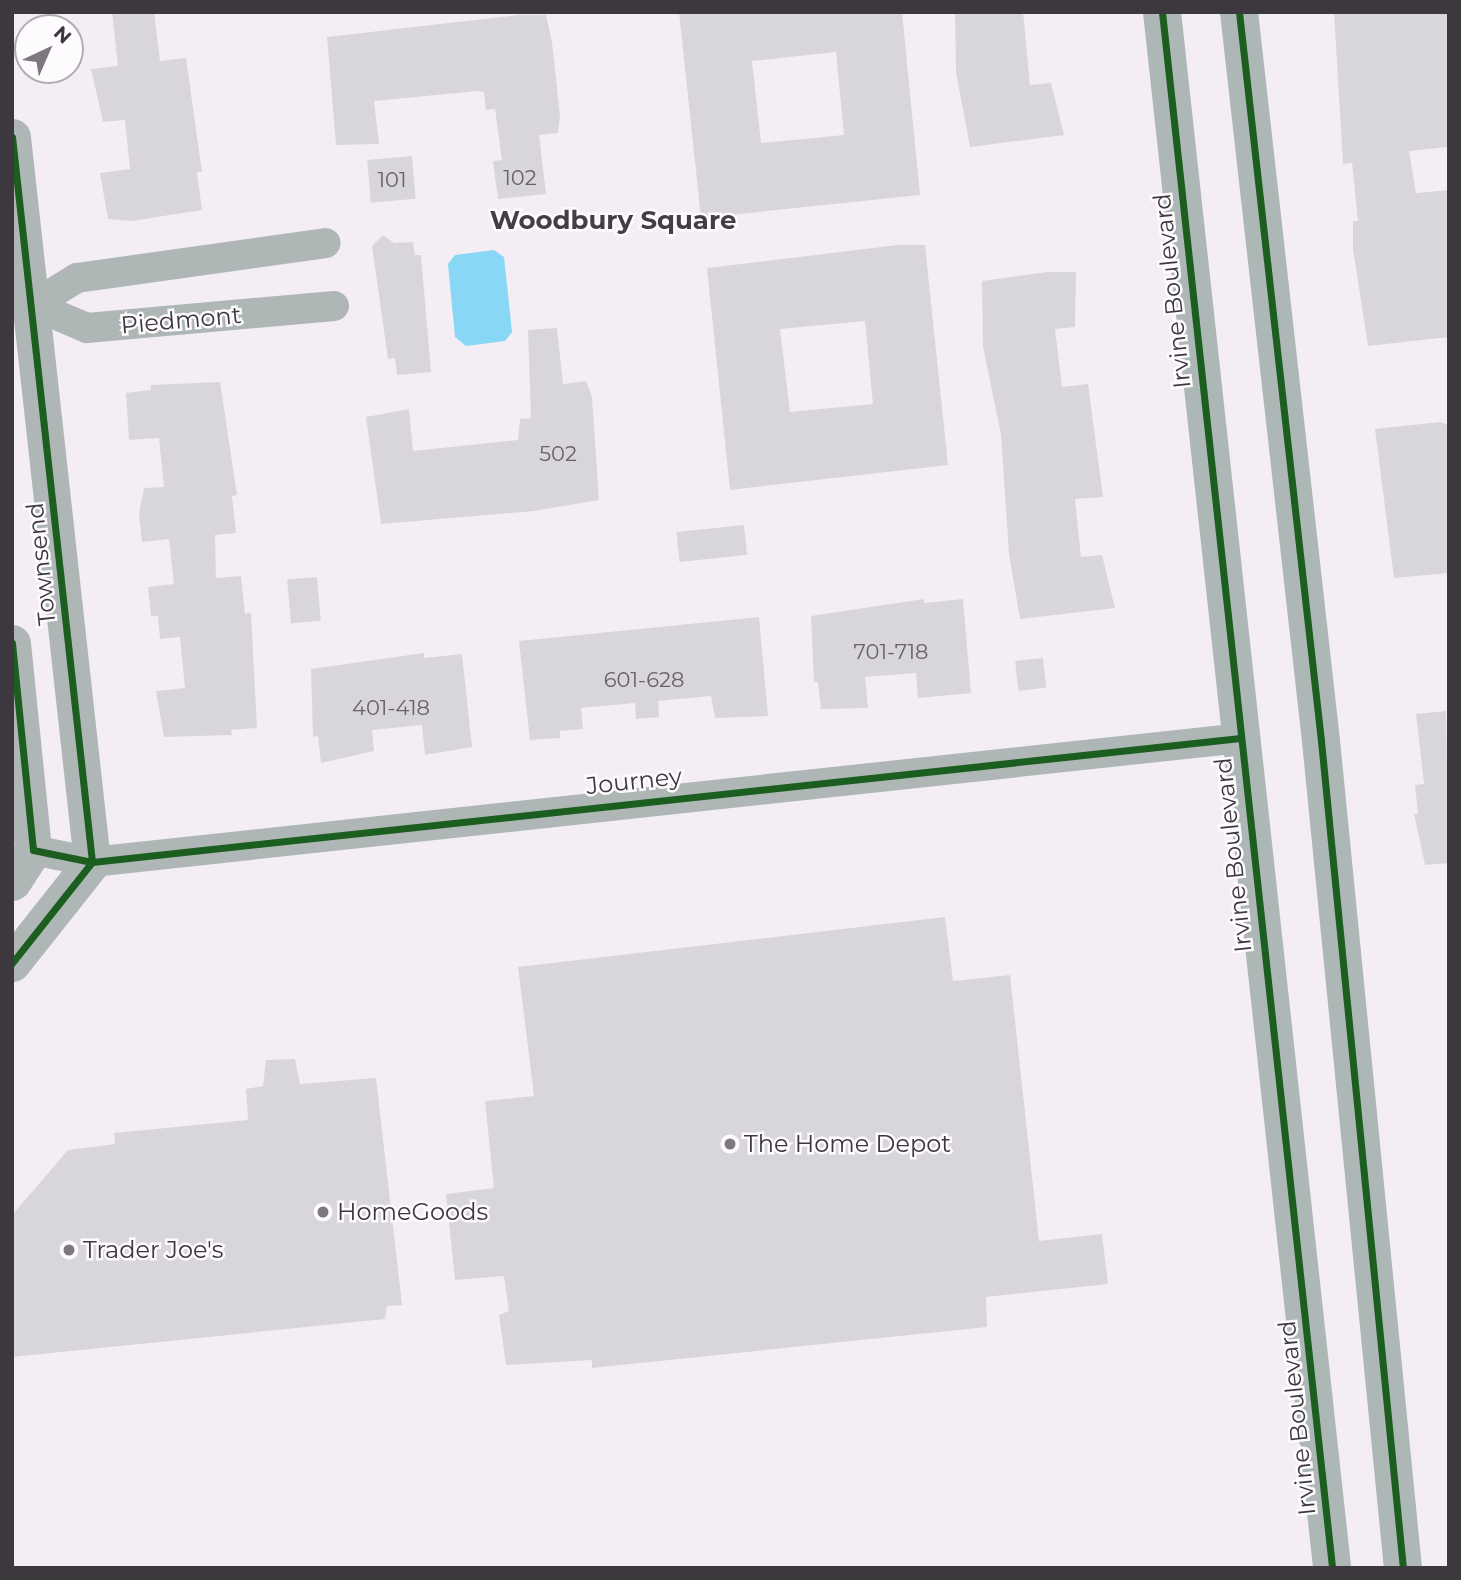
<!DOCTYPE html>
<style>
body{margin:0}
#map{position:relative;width:1461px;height:1580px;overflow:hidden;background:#f4eef4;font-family:Montserrat,sans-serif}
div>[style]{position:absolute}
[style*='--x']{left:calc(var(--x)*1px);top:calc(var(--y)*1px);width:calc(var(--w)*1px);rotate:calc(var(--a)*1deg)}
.water>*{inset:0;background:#88d7f4}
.building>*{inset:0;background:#d8d6dc;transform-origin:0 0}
.minor>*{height:30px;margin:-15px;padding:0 15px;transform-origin:15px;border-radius:15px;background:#aeb7b5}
.tertiary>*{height:37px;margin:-18.5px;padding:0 18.5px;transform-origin:18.5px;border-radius:18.5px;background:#aeb7b5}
.primary>*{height:38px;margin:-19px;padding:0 19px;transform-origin:19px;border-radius:19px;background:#acb7b6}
.cycleway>*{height:7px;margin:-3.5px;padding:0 3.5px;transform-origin:3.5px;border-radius:3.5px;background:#1b5e20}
.dots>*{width:19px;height:19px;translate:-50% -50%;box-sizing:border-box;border:4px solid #fefbfe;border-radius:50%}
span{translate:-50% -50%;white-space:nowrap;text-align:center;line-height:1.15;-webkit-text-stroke:5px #fefbfe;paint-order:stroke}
.number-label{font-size:21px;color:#666267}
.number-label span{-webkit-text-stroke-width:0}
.street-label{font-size:24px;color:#3c383d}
.poi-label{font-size:24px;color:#3c383d}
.left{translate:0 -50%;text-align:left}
.neighbourhood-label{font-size:26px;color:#453c47;font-weight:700}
.frame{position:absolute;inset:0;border:14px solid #3c383d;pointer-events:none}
.north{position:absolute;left:14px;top:14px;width:70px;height:70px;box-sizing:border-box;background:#fefbfe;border:2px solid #b0adb1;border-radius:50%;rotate:44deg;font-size:19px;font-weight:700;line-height:28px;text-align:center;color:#3c383d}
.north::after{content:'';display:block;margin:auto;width:24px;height:32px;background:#7c787d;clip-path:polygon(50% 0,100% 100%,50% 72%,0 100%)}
</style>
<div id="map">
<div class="water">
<i style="clip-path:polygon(494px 250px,504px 257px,512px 332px,505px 341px,466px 346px,455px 337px,448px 264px,455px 255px)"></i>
</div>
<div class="building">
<i style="clip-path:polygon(112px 12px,154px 12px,160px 61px,186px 58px,202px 172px,197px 172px,202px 210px,132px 221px,108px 219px,100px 173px,130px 169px,125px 120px,103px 122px,91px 69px,118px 66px)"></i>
<i style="clip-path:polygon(evenodd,679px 12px,902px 12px,920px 195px,701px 218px,679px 12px,836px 52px,844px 135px,761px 143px,752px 61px,836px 52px)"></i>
<i style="clip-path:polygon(955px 12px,1023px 12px,1030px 85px,1051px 83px,1064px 135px,970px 147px,956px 72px)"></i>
<i style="clip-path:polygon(1334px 12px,1449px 12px,1449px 147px,1409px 151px,1416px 193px,1449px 190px,1449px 337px,1368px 346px,1353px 249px,1353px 221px,1358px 221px,1352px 163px,1343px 164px)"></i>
<i style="clip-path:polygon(518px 15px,546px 15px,552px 42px,560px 116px,558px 133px,539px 135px,546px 194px,498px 199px,493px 161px,502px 160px,495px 109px,486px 110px,484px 92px,478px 91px,374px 101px,379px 144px,336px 145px,327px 37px)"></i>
<i style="left:412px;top:156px;width:43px;height:45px;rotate:85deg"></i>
<i style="clip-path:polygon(383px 235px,394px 243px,413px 242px,415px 255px,421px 255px,431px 372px,397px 375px,395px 358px,388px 359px,372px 246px)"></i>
<i style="clip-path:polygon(evenodd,898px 245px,925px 245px,948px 465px,730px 490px,707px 268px,898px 245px,865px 321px,873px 404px,790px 412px,780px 329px,865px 321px)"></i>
<i style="clip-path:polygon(1048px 272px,1076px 272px,1075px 327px,1055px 329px,1062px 387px,1088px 384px,1103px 497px,1075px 499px,1081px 557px,1102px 555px,1115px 608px,1020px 619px,1009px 554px,1001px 434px,983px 347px,982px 281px)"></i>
<i style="clip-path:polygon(557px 328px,563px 384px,586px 381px,592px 397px,599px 500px,534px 511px,381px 524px,366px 417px,409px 409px,413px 451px,518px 440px,520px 419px,531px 418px,528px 330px)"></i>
<i style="clip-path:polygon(220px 382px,237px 495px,232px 496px,236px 533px,215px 535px,216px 578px,241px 576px,245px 614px,251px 613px,257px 728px,231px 730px,232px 735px,164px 737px,156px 691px,185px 688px,180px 637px,160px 639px,158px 616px,151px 616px,148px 587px,174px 584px,169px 539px,142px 542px,139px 513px,144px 488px,164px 487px,159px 438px,129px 440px,126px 393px,151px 390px,151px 385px)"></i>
<i style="clip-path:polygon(1440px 422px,1449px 425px,1449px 573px,1394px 578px,1375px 429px)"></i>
<i style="left:744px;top:525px;width:30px;height:68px;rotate:84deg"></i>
<i style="left:317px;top:577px;width:44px;height:30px;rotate:85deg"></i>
<i style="clip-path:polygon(924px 599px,924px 603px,963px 599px,971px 693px,918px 698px,916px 673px,865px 677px,868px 708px,821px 709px,818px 682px,814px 682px,811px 616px)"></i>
<i style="clip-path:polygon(759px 617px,768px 716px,715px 718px,711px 696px,658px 701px,659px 717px,636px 719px,635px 703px,581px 708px,583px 729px,560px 731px,560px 738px,530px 740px,519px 641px)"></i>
<i style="clip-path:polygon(424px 653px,424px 658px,462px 654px,472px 747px,425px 755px,422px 725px,372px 730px,374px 751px,321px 763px,318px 736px,313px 737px,311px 669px)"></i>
<i style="left:1043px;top:658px;width:30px;height:28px;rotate:84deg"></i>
<i style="clip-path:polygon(1446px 711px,1449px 863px,1425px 865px,1414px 814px,1418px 814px,1415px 785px,1424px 784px,1416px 714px)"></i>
<i style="clip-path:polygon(945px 917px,953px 981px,1010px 975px,1039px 1241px,1102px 1234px,1108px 1284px,986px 1297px,987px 1327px,592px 1368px,592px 1360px,506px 1365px,499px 1315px,509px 1311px,504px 1276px,455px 1280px,446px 1194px,494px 1188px,485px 1101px,534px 1096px,518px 967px)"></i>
<i style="clip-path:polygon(295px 1059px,300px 1084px,376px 1078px,402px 1305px,387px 1306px,385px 1319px,12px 1357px,12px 1215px,68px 1150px,115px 1144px,114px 1133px,248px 1120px,246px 1089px,263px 1086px,266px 1060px)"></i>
</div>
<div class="minor">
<i style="--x:33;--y:305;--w:59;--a:23.1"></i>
<i style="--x:87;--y:328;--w:248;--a:-5.1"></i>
<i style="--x:12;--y:307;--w:21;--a:-5"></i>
<i style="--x:33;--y:305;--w:52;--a:-31.5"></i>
<i style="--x:77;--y:278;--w:251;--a:-8"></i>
<i style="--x:33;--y:850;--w:60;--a:11.5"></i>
<i style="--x:92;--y:862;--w:1155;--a:-6.16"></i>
</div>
<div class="tertiary">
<i style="--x:12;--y:137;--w:729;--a:83.7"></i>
<i style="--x:92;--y:862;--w:129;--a:128.4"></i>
<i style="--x:12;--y:643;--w:208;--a:84.2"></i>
<i style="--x:33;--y:850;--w:38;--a:123"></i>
</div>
<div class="primary">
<i style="--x:1162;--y:12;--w:1565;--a:83.76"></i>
<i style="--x:1239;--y:12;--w:734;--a:83.58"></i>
<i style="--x:1321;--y:741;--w:831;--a:84.34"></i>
</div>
<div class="cycleway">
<i style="--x:1162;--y:12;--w:1565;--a:83.76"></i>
<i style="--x:1239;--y:12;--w:734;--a:83.58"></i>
<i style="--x:1321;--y:741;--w:831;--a:84.34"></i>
<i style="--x:12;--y:137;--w:729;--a:83.7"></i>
<i style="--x:92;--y:862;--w:129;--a:128.4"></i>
<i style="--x:12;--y:643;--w:208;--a:84.2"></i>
<i style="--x:33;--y:850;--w:60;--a:11.5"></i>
<i style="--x:92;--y:862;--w:1155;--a:-6.16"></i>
</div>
<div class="dots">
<i style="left:730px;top:1144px;background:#7c787d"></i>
<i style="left:323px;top:1212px;background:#7c787d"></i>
<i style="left:69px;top:1250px;background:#7c787d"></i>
</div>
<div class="number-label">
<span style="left:520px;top:178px">102</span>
<span style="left:392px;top:180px">101</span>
<span style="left:558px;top:454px">502</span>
<span style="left:891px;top:652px">701-718</span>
<span style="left:644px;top:680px">601-628</span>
<span style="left:391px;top:708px">401-418</span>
</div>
<div class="street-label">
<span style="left:1172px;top:291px;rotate:-96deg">Irvine Boulevard</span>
<span style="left:181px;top:320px;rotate:-5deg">Piedmont</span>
<span style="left:41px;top:564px;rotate:-96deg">Townsend</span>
<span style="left:634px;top:781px;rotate:-6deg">Journey</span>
<span style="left:1233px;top:855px;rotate:-96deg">Irvine Boulevard</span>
<span style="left:1297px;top:1418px;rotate:-96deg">Irvine Boulevard</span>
</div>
<div class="poi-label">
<span class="left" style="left:744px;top:1144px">The Home Depot</span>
<span class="left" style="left:337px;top:1212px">HomeGoods</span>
<span class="left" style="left:83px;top:1250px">Trader Joe's</span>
</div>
<div class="neighbourhood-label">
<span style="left:613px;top:221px">Woodbury Square</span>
</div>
<div class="frame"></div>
<div class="north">N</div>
</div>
